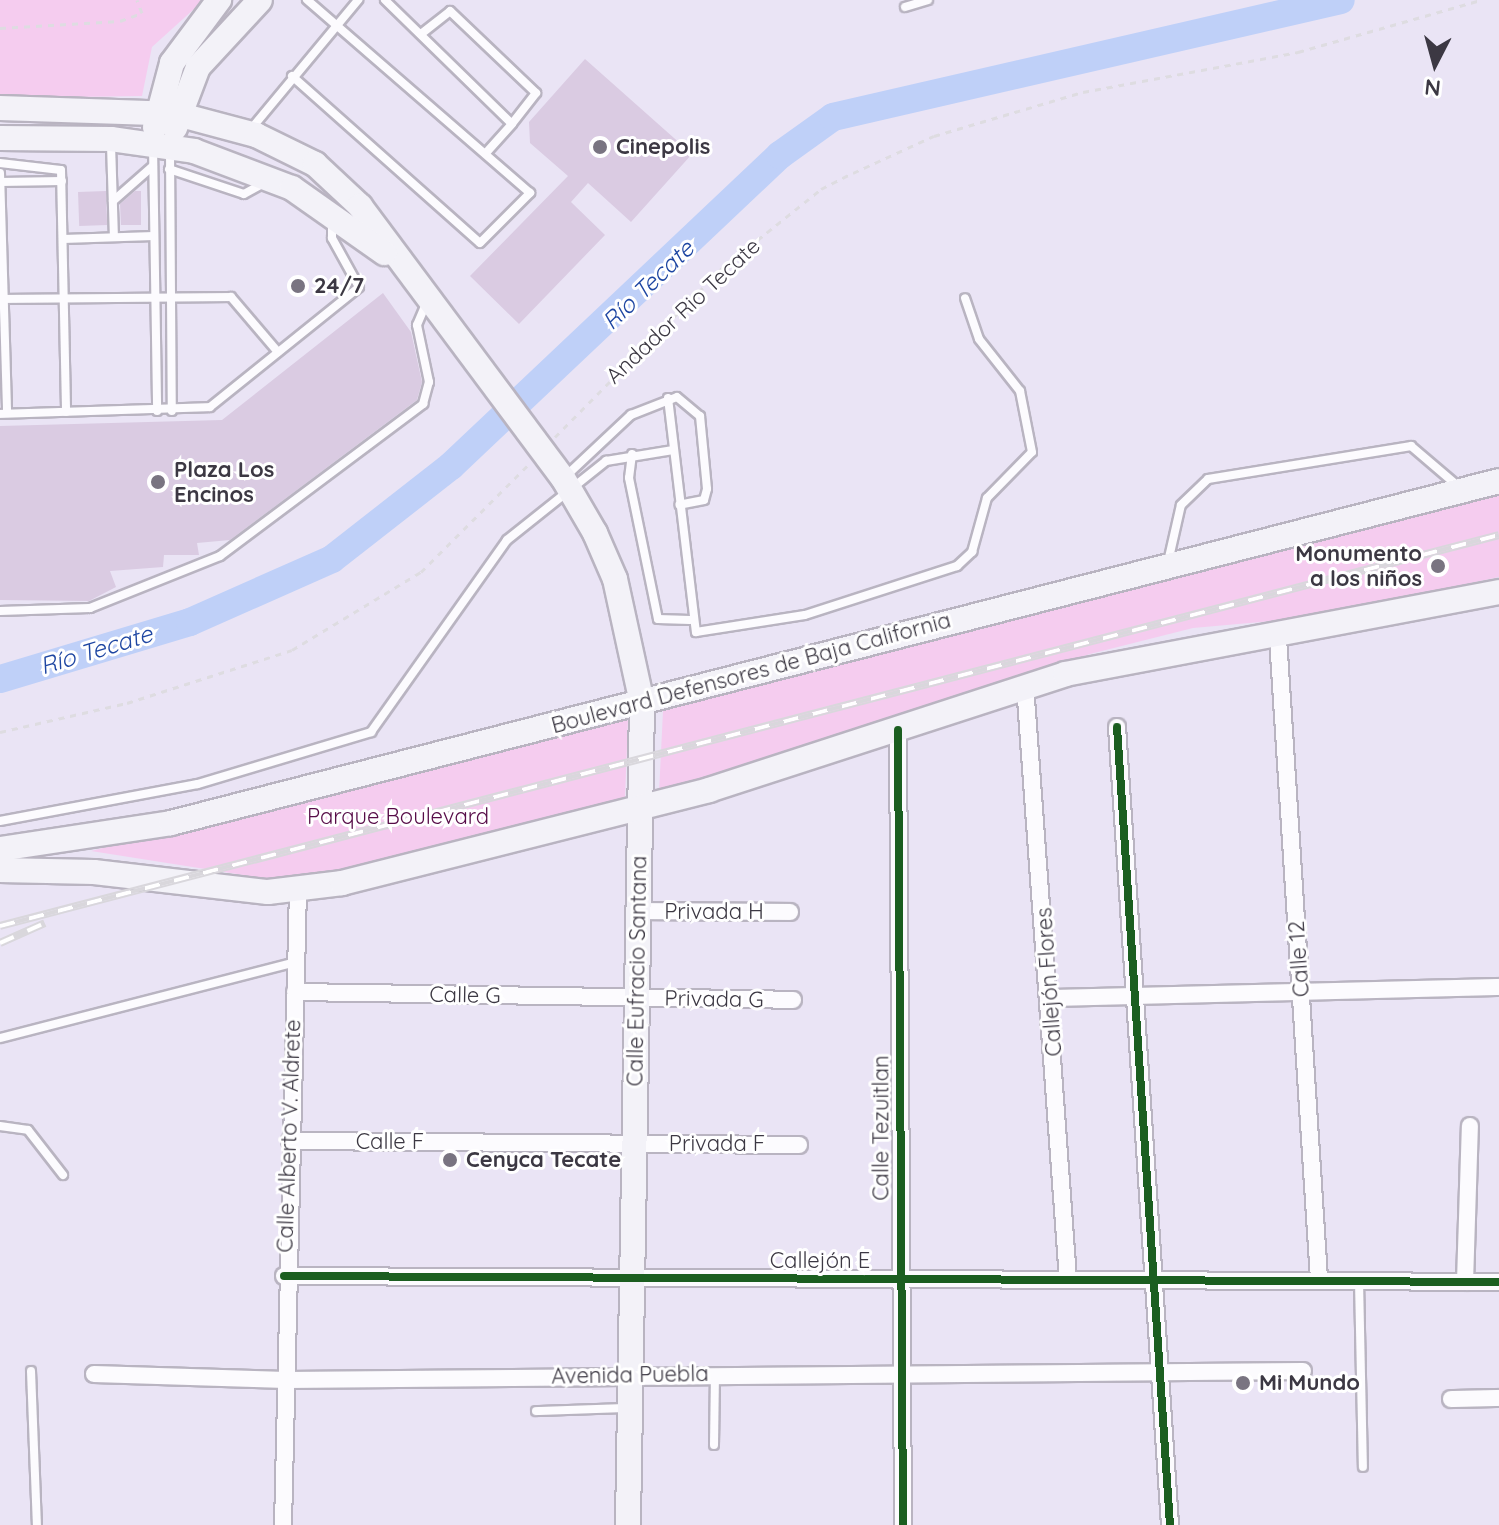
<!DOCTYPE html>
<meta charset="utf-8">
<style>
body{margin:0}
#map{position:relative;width:1499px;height:1525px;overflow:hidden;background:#eae4f5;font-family:Quicksand,sans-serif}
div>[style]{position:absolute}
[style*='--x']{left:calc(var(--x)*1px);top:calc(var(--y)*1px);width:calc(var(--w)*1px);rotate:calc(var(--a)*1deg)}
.green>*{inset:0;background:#f5ccef}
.river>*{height:28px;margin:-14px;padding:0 14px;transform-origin:14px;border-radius:14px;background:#bfd0f8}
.building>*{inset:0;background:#dacbe2;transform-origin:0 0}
.path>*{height:3px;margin-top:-1.5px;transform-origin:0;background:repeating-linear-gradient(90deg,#dedce1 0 6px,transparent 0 12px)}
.roads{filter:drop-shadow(2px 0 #b9b4c1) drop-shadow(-2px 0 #b9b4c1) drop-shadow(0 2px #b9b4c1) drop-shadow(0 -2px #b9b4c1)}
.lane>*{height:8px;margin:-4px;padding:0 4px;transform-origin:4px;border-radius:4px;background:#fcfbfe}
.street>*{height:16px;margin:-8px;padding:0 8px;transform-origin:8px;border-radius:8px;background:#fcfbfe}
.secondary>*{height:24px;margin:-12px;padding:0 12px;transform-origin:12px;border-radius:12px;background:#f3f2f8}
.rail>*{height:8px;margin-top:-4px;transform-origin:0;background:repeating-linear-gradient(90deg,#fff 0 15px,#d9d7dc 0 30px);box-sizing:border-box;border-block:2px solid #d9d7dc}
.cycleway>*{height:8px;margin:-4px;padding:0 4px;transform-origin:4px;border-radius:4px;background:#1b5e20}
.dots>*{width:22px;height:22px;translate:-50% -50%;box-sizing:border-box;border:4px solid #fff;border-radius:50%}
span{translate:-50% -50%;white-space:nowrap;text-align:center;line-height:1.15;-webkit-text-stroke:6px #fff;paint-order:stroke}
.poi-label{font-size:22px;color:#3c3843;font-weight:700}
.left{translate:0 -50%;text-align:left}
.right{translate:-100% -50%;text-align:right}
.street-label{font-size:22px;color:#3c3843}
.park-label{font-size:22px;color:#570c48}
.water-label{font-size:24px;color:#1e46a2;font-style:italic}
.north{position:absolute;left:1395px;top:24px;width:80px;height:80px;-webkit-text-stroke:6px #fff;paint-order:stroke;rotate:186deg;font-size:22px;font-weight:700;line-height:32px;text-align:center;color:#3c3843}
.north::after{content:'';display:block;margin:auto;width:28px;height:36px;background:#3c3843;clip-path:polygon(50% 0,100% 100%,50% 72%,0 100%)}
</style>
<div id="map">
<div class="green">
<i style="clip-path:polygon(0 0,204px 0,152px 47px,142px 96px,0 98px)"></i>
<i style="clip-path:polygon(1499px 491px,1499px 577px,1307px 618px,1193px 628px,1090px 654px,922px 709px,880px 736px,659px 793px,663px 711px)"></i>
<i style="clip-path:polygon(628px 718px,625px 798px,407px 858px,281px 881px,91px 851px)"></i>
</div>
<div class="river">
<i style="--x:0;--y:679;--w:198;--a:-16.7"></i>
<i style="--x:190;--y:622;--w:155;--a:-23.9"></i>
<i style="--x:332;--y:559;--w:151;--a:-38"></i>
<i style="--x:451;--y:466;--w:453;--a:-43.4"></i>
<i style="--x:780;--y:155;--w:65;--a:-35.6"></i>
<i style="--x:833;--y:117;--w:521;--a:-12.97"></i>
</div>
<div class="building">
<i style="clip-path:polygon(585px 59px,692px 154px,631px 222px,588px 183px,571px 202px,605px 235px,519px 324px,470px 276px,568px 176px,530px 143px,529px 122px)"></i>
<i style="left:106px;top:191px;width:34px;height:28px;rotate:88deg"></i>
<i style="clip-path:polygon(135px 191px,141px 191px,141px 225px,121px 225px,120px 204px)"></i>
<i style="clip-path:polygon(383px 293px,411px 332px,422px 382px,417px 400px,230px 540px,197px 543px,199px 555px,164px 555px,163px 567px,110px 571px,116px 587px,89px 601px,0 600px,0 426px,222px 420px)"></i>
</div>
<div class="path">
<i style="--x:0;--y:28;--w:120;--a:-3.3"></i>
<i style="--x:120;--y:21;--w:23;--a:-20"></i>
<i style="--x:142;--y:13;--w:14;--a:-111"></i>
<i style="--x:555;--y:437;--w:235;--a:-45.3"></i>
<i style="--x:720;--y:270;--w:129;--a:-38.7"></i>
<i style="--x:821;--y:189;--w:36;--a:-27"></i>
<i style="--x:853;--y:173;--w:89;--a:-24.6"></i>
<i style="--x:934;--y:136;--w:155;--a:-16.5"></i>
<i style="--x:1083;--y:92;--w:219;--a:-10.5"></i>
<i style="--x:1298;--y:52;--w:189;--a:-15.9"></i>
<i style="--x:0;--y:732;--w:130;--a:-12.9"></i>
<i style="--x:127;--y:703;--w:173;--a:-17.8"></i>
<i style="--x:292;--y:650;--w:151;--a:-31.2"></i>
<i style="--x:421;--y:572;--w:151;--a:-45"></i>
</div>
<div class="roads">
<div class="lane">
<i style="--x:385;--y:0;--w:177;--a:44.3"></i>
<i style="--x:512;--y:124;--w:39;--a:132"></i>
<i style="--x:905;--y:7;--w:24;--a:-17"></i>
<i style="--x:421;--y:34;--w:37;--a:-38"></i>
<i style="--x:450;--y:11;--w:119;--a:43.6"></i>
<i style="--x:536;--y:93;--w:39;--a:128"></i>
<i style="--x:292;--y:76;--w:251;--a:41.6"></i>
<i style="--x:480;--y:243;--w:71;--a:-45"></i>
<i style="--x:530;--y:193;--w:295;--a:-139.1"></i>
<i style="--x:251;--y:129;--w:168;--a:-50.3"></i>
<i style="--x:111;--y:144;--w:93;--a:88.2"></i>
<i style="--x:153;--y:146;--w:265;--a:89.1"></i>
<i style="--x:170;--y:152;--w:259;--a:89.6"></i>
<i style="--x:0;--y:163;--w:61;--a:6.5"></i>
<i style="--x:61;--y:170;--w:242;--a:88.8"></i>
<i style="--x:169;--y:169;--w:79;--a:18.4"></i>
<i style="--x:244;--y:194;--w:26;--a:-29"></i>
<i style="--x:0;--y:173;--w:240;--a:88.3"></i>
<i style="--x:0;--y:182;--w:62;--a:-0.9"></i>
<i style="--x:113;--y:201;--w:53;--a:-41.2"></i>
<i style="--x:63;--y:239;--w:91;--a:-1.9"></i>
<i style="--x:0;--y:299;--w:231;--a:-0.5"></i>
<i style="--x:231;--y:297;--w:72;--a:49.5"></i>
<i style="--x:668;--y:398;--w:236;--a:83.2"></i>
<i style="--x:696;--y:632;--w:110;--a:-8.9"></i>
<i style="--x:805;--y:615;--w:160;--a:-17.9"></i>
<i style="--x:957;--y:566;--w:21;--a:-43"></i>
<i style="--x:972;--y:552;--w:56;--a:-74.5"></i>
<i style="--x:987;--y:498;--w:64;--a:-45.6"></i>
<i style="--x:1032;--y:452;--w:62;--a:-101.1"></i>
<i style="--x:1020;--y:391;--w:66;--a:-128.3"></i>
<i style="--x:979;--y:339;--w:43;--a:-108.9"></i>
<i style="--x:0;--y:414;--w:210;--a:-1.9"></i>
<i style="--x:210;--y:407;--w:191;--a:-38.8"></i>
<i style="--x:359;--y:287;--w:56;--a:-118.9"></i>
<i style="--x:332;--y:238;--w:16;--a:-90"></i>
<i style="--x:632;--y:454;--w:24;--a:97"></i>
<i style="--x:629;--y:478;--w:144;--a:78.4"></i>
<i style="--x:658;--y:619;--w:32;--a:2"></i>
<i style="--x:567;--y:475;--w:88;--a:-43.2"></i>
<i style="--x:631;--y:415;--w:49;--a:-21.4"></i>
<i style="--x:677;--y:397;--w:30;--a:40"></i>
<i style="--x:700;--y:416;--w:73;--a:84.5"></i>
<i style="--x:707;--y:489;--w:11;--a:105"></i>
<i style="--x:704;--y:500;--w:25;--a:169"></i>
<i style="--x:1168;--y:562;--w:58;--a:-77.2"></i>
<i style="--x:1181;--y:505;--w:37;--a:-44"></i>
<i style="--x:1208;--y:479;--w:206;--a:-9.2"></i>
<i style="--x:1411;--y:446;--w:63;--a:40.5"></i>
<i style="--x:0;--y:611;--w:90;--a:-1.9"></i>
<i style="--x:90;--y:608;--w:140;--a:-21.8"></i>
<i style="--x:220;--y:556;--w:254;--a:-36.8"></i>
<i style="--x:423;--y:404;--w:23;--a:-75"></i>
<i style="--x:429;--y:382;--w:58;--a:-101.9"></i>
<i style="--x:417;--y:325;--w:25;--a:-67"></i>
<i style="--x:0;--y:821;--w:201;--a:-10.6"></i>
<i style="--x:198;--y:784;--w:181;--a:-16.7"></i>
<i style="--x:371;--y:732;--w:235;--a:-54.7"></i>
<i style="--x:507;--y:540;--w:127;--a:-38.6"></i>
<i style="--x:606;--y:461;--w:68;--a:-9.3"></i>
<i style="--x:0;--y:1038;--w:305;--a:-14.4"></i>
<i style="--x:0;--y:1126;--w:28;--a:8"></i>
<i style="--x:28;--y:1130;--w:57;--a:52.1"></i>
<i style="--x:1359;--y:1281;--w:186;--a:88.8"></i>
<i style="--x:31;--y:1371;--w:154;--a:87.8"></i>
<i style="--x:536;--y:1411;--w:92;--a:-1.9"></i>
<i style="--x:714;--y:1445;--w:70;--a:-89.2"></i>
</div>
<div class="street">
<i style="--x:1278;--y:638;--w:642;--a:86.34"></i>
<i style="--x:1025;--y:685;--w:596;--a:85.86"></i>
<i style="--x:1117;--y:727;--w:800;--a:86.2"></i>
<i style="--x:898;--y:730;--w:795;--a:89.64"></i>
<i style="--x:638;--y:911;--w:152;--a:0.4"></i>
<i style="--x:295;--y:992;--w:498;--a:0.9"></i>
<i style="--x:1051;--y:998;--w:448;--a:-1.4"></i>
<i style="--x:290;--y:1141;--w:509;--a:0.45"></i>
<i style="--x:284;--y:1276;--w:1215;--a:0.28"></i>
<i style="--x:1465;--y:1282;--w:156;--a:-88.2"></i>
<i style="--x:94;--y:1374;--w:192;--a:1.8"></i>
<i style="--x:286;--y:1380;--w:1017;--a:-0.51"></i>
<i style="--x:1451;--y:1399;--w:48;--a:-1.2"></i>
<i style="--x:283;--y:1525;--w:635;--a:-88.65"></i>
</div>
<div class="secondary">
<i style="--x:0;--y:108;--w:177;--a:1.9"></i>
<i style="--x:177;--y:114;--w:82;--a:14.9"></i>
<i style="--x:256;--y:135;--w:66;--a:26.2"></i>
<i style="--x:315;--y:164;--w:62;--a:43"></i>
<i style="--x:360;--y:206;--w:339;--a:53.3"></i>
<i style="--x:563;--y:478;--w:64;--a:59.8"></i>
<i style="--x:595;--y:533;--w:50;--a:66.5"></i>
<i style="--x:615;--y:579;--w:127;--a:77.7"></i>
<i style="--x:642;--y:703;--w:822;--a:90.98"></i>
<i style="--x:155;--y:127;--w:66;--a:-75.1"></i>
<i style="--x:172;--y:63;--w:79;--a:-53.3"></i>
<i style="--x:175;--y:128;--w:65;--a:-69.3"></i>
<i style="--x:198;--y:67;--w:91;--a:-47.2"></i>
<i style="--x:0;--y:138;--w:111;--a:0.5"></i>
<i style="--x:111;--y:139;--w:84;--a:8.2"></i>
<i style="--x:194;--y:151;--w:105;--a:20.7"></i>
<i style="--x:292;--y:188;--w:113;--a:35.2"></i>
<i style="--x:0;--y:849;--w:173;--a:-8.6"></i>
<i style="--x:171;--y:823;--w:1371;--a:-14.44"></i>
<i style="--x:0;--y:870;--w:94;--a:1.2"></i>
<i style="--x:94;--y:872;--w:175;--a:6.6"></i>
<i style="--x:268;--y:892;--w:75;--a:-6.9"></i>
<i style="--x:342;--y:883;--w:379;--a:-14.2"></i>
<i style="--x:709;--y:790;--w:374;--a:-18"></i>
<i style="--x:1065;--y:674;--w:442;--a:-10.7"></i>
</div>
</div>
<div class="rail">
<i style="--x:0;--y:926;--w:1549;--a:-14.62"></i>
<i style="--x:0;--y:943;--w:49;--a:-24"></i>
</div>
<div class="cycleway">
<i style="--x:1117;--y:727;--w:800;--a:86.2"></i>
<i style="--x:898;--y:730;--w:795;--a:89.64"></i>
<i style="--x:284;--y:1276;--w:1215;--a:0.28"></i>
</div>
<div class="dots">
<i style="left:600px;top:147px;background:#797481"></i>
<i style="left:298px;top:286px;background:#797481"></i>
<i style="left:158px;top:482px;background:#797481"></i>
<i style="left:1438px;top:566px;background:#797481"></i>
<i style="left:450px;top:1160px;background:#797481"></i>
<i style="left:1243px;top:1383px;background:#797481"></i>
</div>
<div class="poi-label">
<span class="left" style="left:616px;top:147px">Cinepolis</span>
<span class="left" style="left:314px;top:286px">24/7</span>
<span class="left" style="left:174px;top:482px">Plaza Los<br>Encinos</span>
<span class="right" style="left:1422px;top:566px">Monumento<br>a los niños</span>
<span class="left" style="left:466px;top:1160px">Cenyca Tecate</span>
<span class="left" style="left:1259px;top:1383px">Mi Mundo</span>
</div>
<div class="street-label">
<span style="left:683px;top:311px;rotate:-43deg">Andador Rio Tecate</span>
<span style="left:751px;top:673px;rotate:-15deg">Boulevard Defensores de Baja California</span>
<span style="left:714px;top:912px">Privada H</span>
<span style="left:1299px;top:959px;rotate:-94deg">Calle 12</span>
<span style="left:637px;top:971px;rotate:-89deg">Calle Eufracio Santana</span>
<span style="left:1049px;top:982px;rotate:-94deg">Callejón Flores</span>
<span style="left:465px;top:995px;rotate:1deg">Calle G</span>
<span style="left:714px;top:999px;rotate:1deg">Privada G</span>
<span style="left:881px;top:1128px;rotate:-90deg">Calle Tezuitlan</span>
<span style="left:289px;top:1136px;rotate:-88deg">Calle Alberto V. Aldrete</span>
<span style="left:390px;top:1142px">Calle F</span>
<span style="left:717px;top:1144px">Privada F</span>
<span style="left:820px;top:1261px">Callejón E</span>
<span style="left:630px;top:1375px;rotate:-1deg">Avenida Puebla</span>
</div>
<div class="park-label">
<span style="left:398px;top:817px">Parque Boulevard</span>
</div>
<div class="water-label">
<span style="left:648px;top:285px;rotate:-44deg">Río Tecate</span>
<span style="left:96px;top:650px;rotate:-17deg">Río Tecate</span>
</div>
<div class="north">N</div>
</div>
